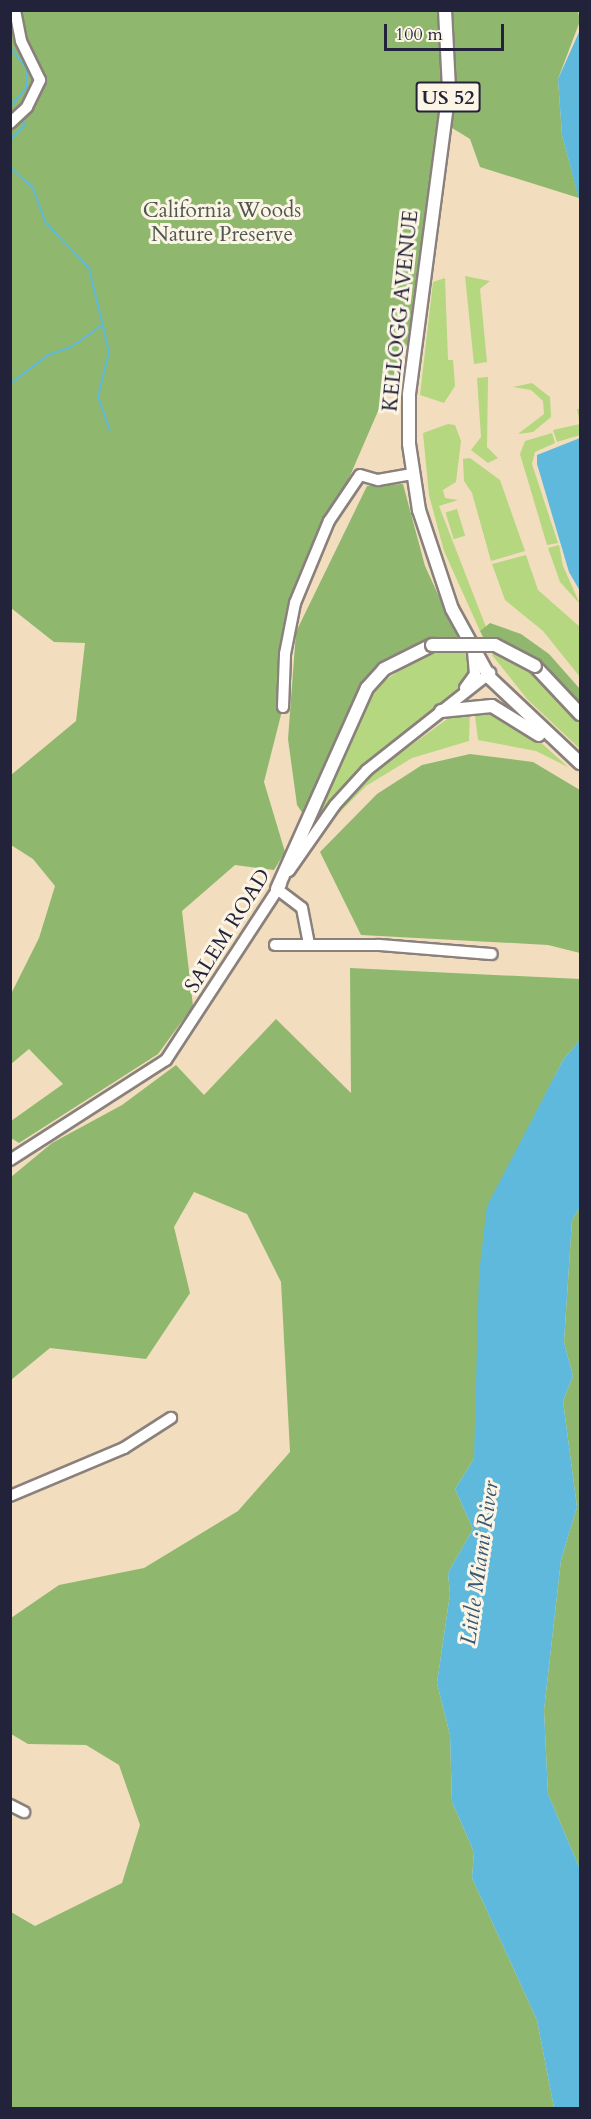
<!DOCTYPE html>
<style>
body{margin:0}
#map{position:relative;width:591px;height:2119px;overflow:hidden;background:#f2debe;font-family:Cardo,serif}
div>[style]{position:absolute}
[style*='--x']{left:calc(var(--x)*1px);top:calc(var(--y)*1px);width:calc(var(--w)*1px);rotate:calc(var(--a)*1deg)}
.green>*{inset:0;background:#b4d780;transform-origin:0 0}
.forest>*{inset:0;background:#8fb86e}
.water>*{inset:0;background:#5eb9dc}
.stream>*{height:2px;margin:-1px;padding:0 1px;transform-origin:1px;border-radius:1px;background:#5eb9dc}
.roads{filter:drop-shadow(2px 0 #8a807c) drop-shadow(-2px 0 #8a807c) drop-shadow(0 2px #8a807c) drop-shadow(0 -2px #8a807c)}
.minor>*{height:10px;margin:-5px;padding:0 5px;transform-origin:5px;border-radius:5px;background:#fff}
.major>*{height:12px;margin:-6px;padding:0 6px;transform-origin:6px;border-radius:6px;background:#fff}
.bridges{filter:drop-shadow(2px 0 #8a807c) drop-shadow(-2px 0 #8a807c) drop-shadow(0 2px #8a807c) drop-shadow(0 -2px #8a807c)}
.major-bridge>*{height:12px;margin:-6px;padding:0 6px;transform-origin:6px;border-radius:6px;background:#fff}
span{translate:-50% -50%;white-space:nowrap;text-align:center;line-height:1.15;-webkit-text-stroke:6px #fcf5e5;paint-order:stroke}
.shield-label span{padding:2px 4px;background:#fcf5e5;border:2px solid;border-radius:4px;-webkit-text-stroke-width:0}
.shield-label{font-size:20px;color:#22223b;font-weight:700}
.park-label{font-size:21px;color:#4e5850}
.street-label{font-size:21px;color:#22223b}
.water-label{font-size:22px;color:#375773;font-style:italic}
.frame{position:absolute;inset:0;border:12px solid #22223b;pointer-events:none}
.scale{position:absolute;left:384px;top:24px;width:120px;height:27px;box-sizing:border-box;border:3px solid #22223b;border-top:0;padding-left:8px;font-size:18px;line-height:21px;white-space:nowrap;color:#22223b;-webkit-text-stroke:4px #fcf5e5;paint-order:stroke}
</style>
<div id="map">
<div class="green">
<i style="clip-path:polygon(465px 276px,490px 281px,480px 289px,487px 362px,474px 364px)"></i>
<i style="clip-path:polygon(445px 278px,448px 360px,453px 360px,455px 386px,444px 403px,420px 395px,433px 282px)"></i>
<i style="clip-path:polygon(488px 377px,487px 447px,498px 458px,488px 463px,471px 450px,481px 437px,477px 378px)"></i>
<i style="clip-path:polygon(532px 383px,550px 397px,551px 417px,533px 432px,518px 434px,544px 414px,543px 401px,531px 390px,513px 387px)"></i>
<i style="clip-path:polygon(577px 409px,580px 409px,580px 435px,557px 442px,553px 430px,580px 424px)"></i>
<i style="clip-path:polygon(448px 424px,455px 425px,461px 441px,456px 482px,443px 490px,445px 498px,458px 500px,439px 506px,486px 627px,480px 631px,444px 551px,429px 495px,423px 433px)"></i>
<i style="clip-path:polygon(552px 433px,555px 443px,535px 452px,532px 464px,558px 543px,547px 545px,520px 454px,525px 441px)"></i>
<i style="clip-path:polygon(470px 458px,500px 480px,525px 551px,491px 561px,472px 493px,464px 481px,463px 459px)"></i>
<i style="left:457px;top:509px;width:28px;height:12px;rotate:73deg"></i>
<i style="clip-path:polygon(559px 545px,563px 566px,580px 604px,560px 582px,548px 548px)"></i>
<i style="clip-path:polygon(526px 555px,538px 590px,580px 627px,580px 677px,543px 631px,505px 600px,492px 564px)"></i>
<i style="clip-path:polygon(465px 648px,471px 673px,464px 687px,377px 754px,314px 820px,366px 704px,383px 682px,420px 656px)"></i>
<i style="clip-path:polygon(496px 652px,546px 680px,580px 722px,580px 749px,528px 700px,492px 655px)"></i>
<i style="clip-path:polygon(474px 708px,516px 720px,568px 767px,536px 751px,478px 740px)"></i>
<i style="clip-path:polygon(470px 709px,469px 741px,412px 758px,366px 786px,333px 819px,289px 885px,330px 822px,369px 776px,450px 717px)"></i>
</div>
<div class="forest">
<i style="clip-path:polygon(11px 11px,578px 11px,580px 21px,558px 79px,562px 135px,579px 198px,480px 167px,470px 139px,444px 123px,417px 321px,295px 603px,283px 707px,264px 782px,285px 852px,274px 870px,235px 865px,182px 911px,193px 1006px,158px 1054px,19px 1143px,11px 1138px,11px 1121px,63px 1084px,29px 1049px,11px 1064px,11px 994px,39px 938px,55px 886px,33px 859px,11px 845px,11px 775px,76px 721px,85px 643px,54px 642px,11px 608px)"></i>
<i style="clip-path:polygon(403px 484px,425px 566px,458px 638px,439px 640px,362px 689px,345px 717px,305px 817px,297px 805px,288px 739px,296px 632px,367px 486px)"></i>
<i style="clip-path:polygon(490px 623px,521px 634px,549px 654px,580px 689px,580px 705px,543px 662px,484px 639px,480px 631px)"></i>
<i style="clip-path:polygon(470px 754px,533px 762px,580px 790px,580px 953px,548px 945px,361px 935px,320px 852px,377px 794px,422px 765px)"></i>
<i style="clip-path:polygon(350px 968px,580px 979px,580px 1040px,563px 1060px,531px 1123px,478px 1410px,474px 1459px,455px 1489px,473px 1529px,448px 1573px,450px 1594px,437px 1683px,450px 1735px,452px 1802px,474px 1852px,472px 1878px,537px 2020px,554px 2108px,11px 2108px,11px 1912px,35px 1926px,122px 1883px,140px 1825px,119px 1765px,86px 1745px,28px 1744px,11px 1734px,11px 1618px,59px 1585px,144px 1568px,238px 1511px,290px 1452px,281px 1282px,247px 1214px,194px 1192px,174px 1227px,190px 1293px,146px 1359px,50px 1348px,11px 1380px,11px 1177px,52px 1143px,122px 1105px,176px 1065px,204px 1095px,276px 1019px,351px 1093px)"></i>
<i style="clip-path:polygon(580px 1207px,580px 1869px,548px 1794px,544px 1710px,561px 1560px,577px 1507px,563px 1401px,573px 1376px,564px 1342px,572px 1220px)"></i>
</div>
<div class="water">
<i style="clip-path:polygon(580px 30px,580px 203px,562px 135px,558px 79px)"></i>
<i style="clip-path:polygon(580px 438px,580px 591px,569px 572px,537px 464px,537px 455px)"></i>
<i style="clip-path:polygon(580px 1040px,580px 1207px,572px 1220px,564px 1342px,573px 1376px,563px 1401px,577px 1507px,561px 1560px,544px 1710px,548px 1794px,580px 1869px,580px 2108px,554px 2108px,537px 2020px,472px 1878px,474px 1852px,452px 1802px,450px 1735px,437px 1683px,450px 1594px,448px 1573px,473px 1529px,455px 1489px,474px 1459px,479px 1273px,487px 1206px,563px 1060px)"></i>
</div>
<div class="stream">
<i style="--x:10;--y:47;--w:28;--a:52"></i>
<i style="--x:27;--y:69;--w:18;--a:90"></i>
<i style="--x:27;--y:87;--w:26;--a:130"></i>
<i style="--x:10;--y:140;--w:21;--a:-45"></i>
<i style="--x:25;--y:125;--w:9;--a:-117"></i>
<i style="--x:10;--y:167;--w:31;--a:42"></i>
<i style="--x:33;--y:188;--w:37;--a:70"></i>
<i style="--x:46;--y:223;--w:62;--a:46.3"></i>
<i style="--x:89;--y:268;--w:86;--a:76.6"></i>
<i style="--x:109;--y:352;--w:45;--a:104"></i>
<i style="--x:98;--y:396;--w:36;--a:71"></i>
<i style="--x:10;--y:384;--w:48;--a:-37.3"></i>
<i style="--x:48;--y:355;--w:24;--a:-19"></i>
<i style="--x:71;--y:347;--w:38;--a:-35"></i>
</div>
<div class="roads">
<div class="minor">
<i style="--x:10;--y:123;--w:23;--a:-43"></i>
<i style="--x:27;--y:107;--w:30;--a:-64"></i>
<i style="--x:40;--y:80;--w:43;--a:-116"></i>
<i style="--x:21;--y:41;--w:32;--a:-101"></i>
<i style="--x:465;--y:688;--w:17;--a:-54"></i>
<i style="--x:475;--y:674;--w:24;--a:-95"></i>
<i style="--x:283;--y:707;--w:53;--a:-87.8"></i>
<i style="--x:285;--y:654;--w:52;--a:-78.9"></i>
<i style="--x:295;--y:603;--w:89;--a:-67.5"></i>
<i style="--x:329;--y:521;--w:55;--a:-56"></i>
<i style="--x:360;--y:475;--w:19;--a:16"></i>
<i style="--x:378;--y:480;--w:36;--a:-10"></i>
<i style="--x:289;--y:871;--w:80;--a:-55.1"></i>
<i style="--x:335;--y:805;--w:47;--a:-47.6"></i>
<i style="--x:367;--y:770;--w:157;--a:-38.3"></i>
<i style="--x:277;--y:889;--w:31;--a:37"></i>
<i style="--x:302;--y:908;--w:36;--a:79"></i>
<i style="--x:275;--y:945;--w:104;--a:0"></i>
<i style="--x:379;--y:945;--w:113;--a:4.6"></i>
<i style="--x:10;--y:1160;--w:185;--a:-32.7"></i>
<i style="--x:166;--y:1060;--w:210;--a:-56.8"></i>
<i style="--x:10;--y:1496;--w:124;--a:-22.8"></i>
<i style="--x:124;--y:1448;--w:56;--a:-32.6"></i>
<i style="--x:10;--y:1805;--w:16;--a:27"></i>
</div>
<div class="major">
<i style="--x:445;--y:10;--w:80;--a:87.1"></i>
<i style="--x:449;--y:90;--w:308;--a:97.5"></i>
<i style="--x:409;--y:395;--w:49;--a:90"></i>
<i style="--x:409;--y:444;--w:67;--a:81.4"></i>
<i style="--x:419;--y:510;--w:104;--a:71.6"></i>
<i style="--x:452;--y:609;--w:79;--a:61.2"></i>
<i style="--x:490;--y:678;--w:124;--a:43.4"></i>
<i style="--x:535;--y:666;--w:66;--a:46.8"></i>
<i style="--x:441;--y:711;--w:51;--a:-5.6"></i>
<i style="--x:492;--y:706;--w:55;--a:31.7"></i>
<i style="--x:277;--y:889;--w:220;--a:-65.9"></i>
<i style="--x:367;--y:688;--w:25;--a:-48"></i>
<i style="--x:384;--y:669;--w:54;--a:-26.6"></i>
</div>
</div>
<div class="bridges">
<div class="major-bridge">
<i style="--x:432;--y:645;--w:63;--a:0"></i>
<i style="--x:495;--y:645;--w:45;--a:27.7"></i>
</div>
</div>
<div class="shield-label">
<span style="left:448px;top:97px">US 52</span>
</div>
<div class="park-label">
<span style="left:222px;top:223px">California Woods<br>Nature Preserve</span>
</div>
<div class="street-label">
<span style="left:401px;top:311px;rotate:-84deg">KELLOGG AVENUE</span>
<span style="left:228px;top:931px;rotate:-58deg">SALEM ROAD</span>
</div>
<div class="water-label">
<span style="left:480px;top:1563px;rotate:-82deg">Little Miami River</span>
</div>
<div class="frame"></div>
<div class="scale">100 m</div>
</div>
